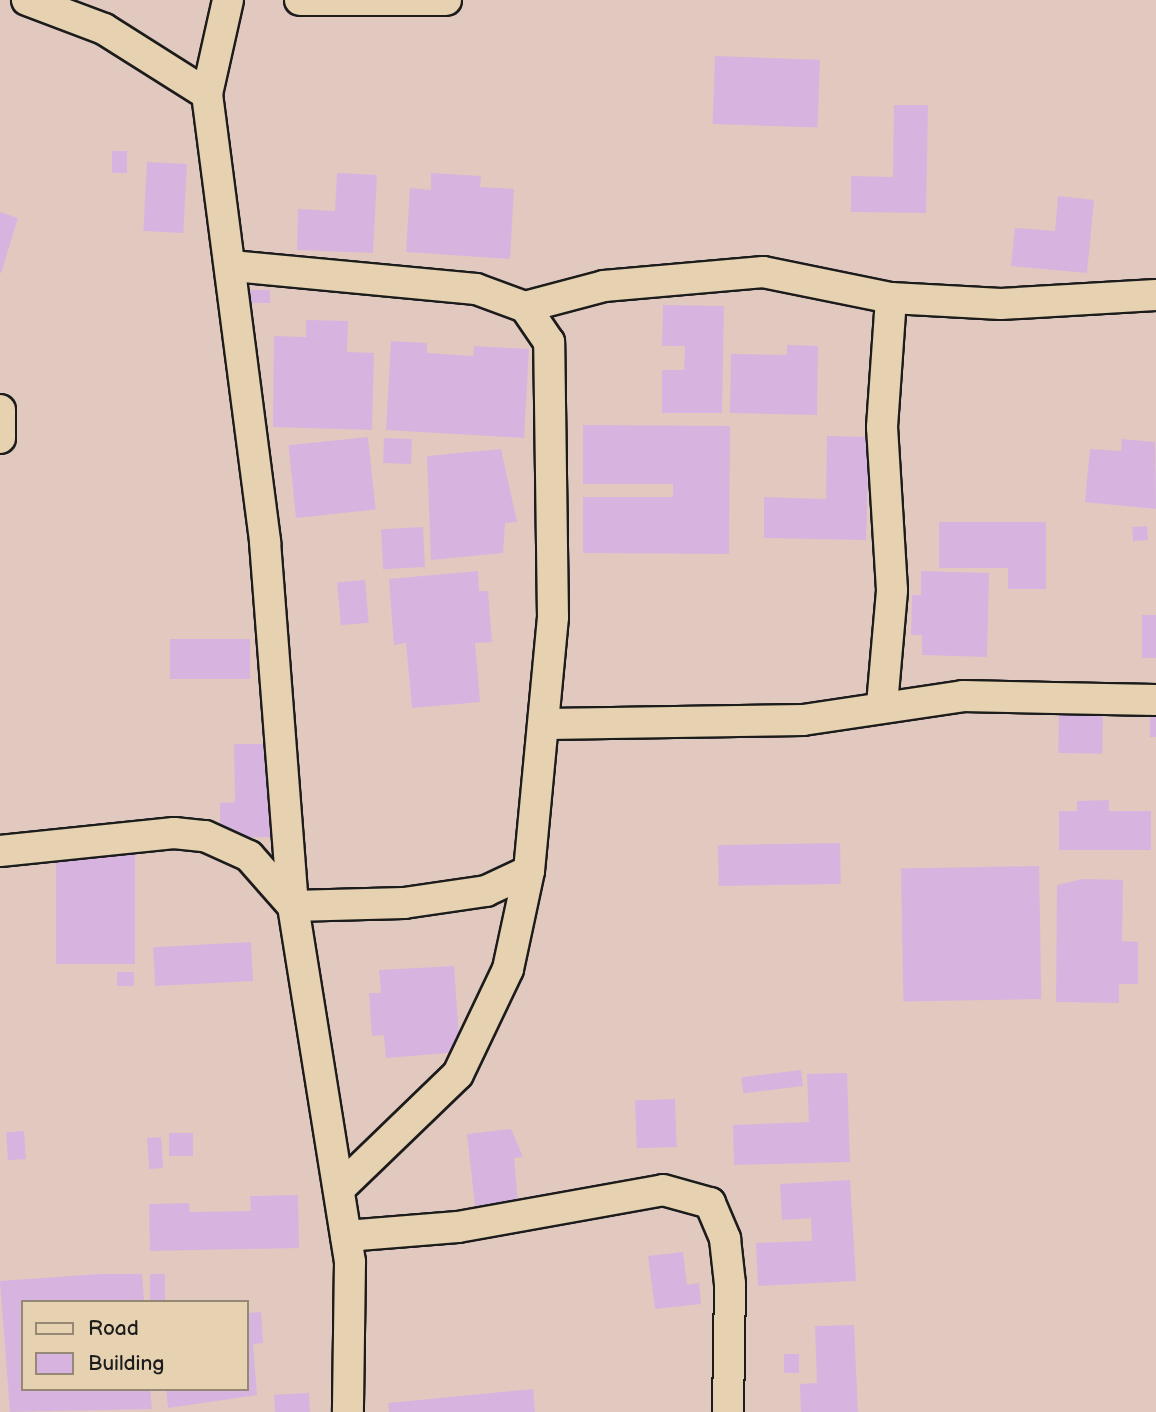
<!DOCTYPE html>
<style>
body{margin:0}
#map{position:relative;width:1156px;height:1412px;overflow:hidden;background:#e1c9bf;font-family:"Balsamiq Sans",sans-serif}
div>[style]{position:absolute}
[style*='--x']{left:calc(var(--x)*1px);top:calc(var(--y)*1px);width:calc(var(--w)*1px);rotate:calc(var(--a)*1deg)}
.building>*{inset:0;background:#d6b4df;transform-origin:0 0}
.roads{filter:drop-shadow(2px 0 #1c1c1c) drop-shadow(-2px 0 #1c1c1c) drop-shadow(0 2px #1c1c1c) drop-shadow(0 -2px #1c1c1c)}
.minor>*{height:30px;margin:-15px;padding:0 15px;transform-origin:15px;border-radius:15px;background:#e6d2b1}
span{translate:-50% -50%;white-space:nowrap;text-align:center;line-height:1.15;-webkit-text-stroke:5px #e6d2b1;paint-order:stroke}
.legend{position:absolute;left:21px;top:1300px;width:228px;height:91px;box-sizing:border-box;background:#e6d2b1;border:2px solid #958975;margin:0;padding:9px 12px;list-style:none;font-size:21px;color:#1c1c1c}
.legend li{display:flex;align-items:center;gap:14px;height:35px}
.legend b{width:35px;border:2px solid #958975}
</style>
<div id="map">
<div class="building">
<i style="left:715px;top:56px;width:105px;height:68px;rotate:2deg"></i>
<i style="clip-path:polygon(894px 105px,928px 105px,926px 213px,851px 212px,851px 176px,893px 177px)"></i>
<i style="left:112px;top:151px;width:15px;height:22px"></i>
<i style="left:147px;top:162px;width:40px;height:69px;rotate:3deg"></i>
<i style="clip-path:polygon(337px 173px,377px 175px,373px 253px,297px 250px,298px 209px,335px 211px)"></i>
<i style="clip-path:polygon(431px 173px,481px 176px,480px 187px,514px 189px,510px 259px,406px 252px,410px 188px,431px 190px)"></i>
<i style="clip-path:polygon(1058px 196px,1094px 200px,1087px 273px,1011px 266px,1015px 228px,1055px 231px)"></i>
<i style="clip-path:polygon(0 212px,18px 218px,1px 273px,0 273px)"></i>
<i style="left:247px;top:290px;width:23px;height:13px"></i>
<i style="clip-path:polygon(663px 305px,724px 306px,722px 413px,662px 413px,662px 370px,684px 370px,685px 346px,662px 346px)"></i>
<i style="clip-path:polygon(306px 320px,348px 321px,347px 352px,374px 353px,372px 430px,273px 427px,274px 336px,306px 337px)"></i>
<i style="clip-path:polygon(391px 341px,427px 343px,427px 353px,473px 356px,474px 346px,529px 349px,524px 438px,386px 430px)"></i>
<i style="clip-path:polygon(787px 345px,818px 346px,817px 415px,730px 413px,731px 354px,787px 355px)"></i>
<i style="clip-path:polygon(583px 425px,730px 426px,729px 554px,583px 553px,583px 497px,673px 497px,673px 484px,583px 484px)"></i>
<i style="clip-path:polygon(827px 436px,869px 437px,866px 540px,764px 538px,764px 497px,826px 499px)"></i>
<i style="left:368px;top:437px;width:73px;height:80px;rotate:84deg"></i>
<i style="left:384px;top:438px;width:28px;height:25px;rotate:2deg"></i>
<i style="clip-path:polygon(1122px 439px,1155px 442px,1156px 509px,1085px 502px,1090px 449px,1121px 451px)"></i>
<i style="clip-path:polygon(501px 449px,517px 522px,505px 523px,503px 553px,431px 560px,427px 456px)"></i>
<i style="clip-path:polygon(939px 522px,1046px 522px,1046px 589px,1008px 589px,1008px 568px,939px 568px)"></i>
<i style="left:1147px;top:526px;width:14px;height:15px;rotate:86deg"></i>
<i style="left:423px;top:527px;width:40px;height:42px;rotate:87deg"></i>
<i style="clip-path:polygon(478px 571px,479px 591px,488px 591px,492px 642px,475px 643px,480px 702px,412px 708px,406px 643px,394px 645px,389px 579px)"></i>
<i style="clip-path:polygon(921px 571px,989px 573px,987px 657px,922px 655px,922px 635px,911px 635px,912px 595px,921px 595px)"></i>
<i style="left:365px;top:580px;width:43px;height:28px;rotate:85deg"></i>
<i style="left:1142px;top:615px;width:14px;height:43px"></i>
<i style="left:170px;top:639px;width:80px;height:40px"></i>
<i style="left:1059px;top:711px;width:44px;height:42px;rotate:1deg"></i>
<i style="left:1150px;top:717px;width:6px;height:20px"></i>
<i style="clip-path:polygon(234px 744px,271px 744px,272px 837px,220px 838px,220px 803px,235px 802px)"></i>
<i style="clip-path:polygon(1109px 800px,1109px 811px,1151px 811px,1151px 850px,1059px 850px,1059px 811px,1077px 811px,1077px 801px)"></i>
<i style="left:840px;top:843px;width:41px;height:122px;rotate:89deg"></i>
<i style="left:135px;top:853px;width:111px;height:79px;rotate:90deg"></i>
<i style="left:1039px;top:866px;width:133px;height:138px;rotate:89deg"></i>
<i style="clip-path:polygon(1083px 879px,1123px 880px,1122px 941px,1138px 942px,1138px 984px,1119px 984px,1119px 1003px,1056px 1002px,1057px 885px)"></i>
<i style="left:251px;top:942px;width:39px;height:98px;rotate:87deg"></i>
<i style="clip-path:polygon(454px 966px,460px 1052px,386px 1058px,384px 1035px,372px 1036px,369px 993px,381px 993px,379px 970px)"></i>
<i style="left:117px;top:972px;width:17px;height:14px"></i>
<i style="left:801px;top:1070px;width:16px;height:60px;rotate:83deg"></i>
<i style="clip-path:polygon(847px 1073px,850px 1162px,734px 1165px,733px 1125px,809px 1122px,807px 1074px)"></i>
<i style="left:675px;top:1099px;width:48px;height:40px;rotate:88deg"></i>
<i style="clip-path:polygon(511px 1129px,523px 1157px,514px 1158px,518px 1202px,475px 1206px,467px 1134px)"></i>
<i style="left:24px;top:1131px;width:28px;height:18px;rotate:86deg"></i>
<i style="left:169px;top:1133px;width:24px;height:23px"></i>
<i style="left:161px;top:1137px;width:31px;height:14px;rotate:86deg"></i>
<i style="clip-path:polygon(850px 1180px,856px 1281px,758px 1286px,756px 1243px,812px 1241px,811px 1218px,782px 1220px,780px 1184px)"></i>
<i style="clip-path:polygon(298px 1195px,299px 1248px,150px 1251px,149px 1204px,189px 1203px,190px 1212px,251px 1211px,250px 1196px)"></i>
<i style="clip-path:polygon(683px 1252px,687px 1285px,699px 1283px,701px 1304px,655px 1309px,648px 1256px)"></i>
<i style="clip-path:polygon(99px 1274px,142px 1274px,144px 1302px,23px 1302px,23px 1389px,150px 1389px,152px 1409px,10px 1412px,0 1281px)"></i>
<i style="left:150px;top:1274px;width:15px;height:28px"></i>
<i style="clip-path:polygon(261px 1312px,263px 1343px,253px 1344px,257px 1395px,168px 1408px,166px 1389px,247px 1389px,247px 1313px)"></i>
<i style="clip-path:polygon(854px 1325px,858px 1412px,801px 1412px,800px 1384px,817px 1383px,815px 1326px)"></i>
<i style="left:799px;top:1354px;width:19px;height:15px;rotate:90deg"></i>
<i style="clip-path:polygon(533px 1389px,535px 1412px,389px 1412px,388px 1403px)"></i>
<i style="left:309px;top:1393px;width:19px;height:35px;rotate:87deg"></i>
</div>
<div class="roads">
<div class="minor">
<i style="--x:27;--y:0;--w:82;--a:20.6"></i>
<i style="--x:104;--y:29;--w:122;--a:32.3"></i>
<i style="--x:228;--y:0;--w:96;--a:102.6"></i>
<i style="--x:207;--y:94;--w:452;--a:82.6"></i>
<i style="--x:265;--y:542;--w:365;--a:85.6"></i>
<i style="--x:293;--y:906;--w:361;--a:80.9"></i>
<i style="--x:350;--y:1262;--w:150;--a:90.8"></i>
<i style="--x:300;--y:0;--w:146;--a:0"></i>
<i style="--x:525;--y:307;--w:82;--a:-14.9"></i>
<i style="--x:604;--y:286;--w:160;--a:-5"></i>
<i style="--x:763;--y:272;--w:131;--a:11.5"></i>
<i style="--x:891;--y:298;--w:110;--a:3.1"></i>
<i style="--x:1001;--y:304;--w:155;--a:-3.3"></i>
<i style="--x:0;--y:410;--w:28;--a:90"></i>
<i style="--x:882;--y:705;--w:115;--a:-85"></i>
<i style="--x:892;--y:590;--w:163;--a:-93.5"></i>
<i style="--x:882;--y:427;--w:129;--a:-86"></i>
<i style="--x:547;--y:724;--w:256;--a:-0.9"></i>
<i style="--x:803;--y:720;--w:162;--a:-8.5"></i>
<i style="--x:963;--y:696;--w:193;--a:1.2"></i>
<i style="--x:0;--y:851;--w:175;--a:-5.9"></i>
<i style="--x:174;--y:833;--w:31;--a:6"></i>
<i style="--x:205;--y:836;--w:48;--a:24.4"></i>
<i style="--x:249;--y:856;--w:67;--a:48.7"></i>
<i style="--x:293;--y:906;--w:111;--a:-1.5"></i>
<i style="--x:404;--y:903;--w:83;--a:-8.3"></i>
<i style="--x:486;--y:891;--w:47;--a:-24.9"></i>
<i style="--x:529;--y:871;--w:255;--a:-84.6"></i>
<i style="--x:553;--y:617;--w:275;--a:-90.8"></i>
<i style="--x:549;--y:342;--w:42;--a:-124.4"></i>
<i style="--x:525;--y:307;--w:52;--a:-159.8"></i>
<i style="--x:476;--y:289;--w:246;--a:-174.6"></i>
<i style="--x:339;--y:1189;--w:165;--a:-44"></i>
<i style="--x:458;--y:1074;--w:116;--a:-64.5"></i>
<i style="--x:508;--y:969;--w:100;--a:-77.9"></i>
<i style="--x:346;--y:1236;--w:112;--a:-4.6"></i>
<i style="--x:458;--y:1227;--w:208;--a:-10.2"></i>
<i style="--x:663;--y:1190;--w:49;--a:15.5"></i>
<i style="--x:710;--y:1203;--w:39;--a:67"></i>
<i style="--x:725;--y:1239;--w:45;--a:83.7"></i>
<i style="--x:730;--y:1284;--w:128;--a:90.9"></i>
</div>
</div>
<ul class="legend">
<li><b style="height:9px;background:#e6d2b1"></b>Road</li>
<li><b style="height:19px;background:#d6b4df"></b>Building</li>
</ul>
</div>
